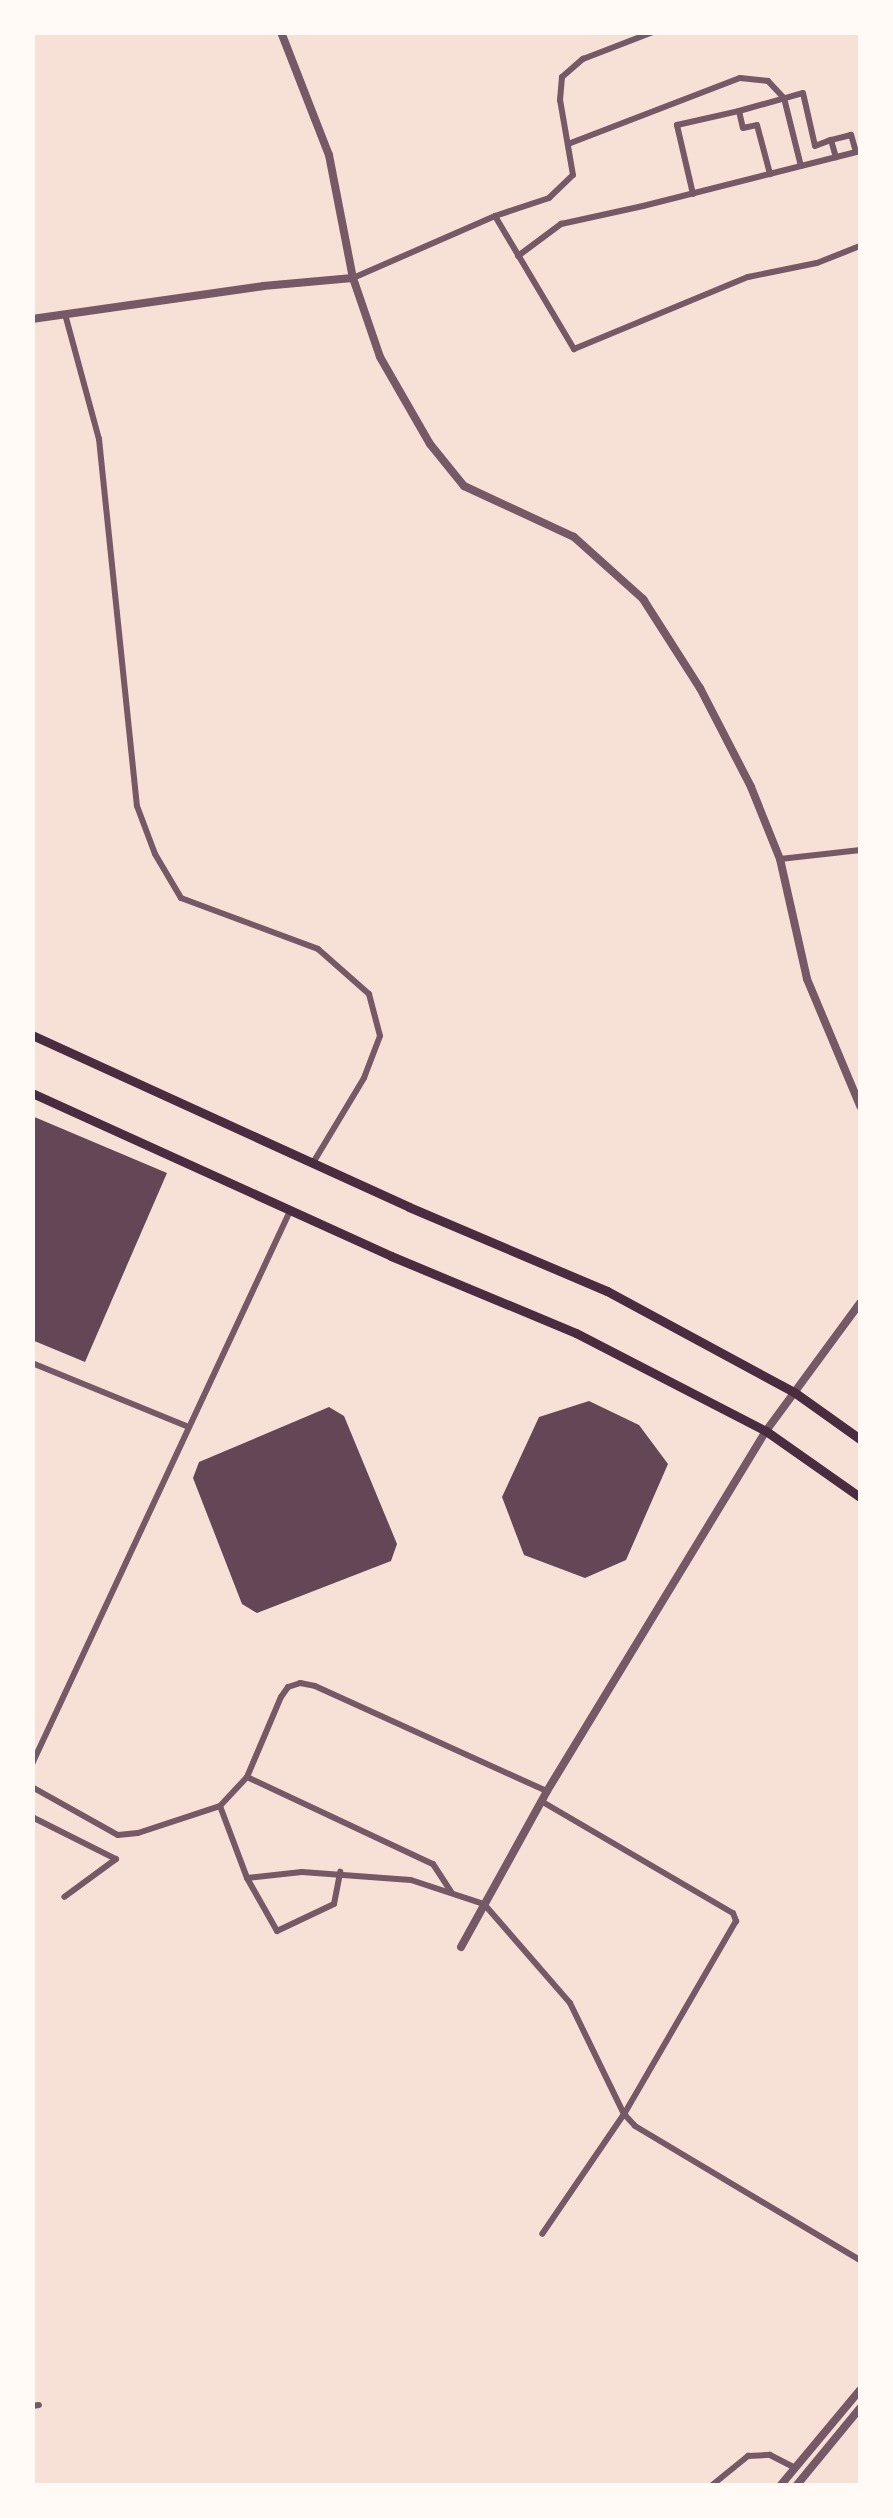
<!DOCTYPE html>
<style>
body{margin:0}
#map{position:relative;width:893px;height:2518px;overflow:hidden;background:#f7e1d7;font-family:Cabin,sans-serif}
div>[style]{position:absolute}
[style*='--x']{left:calc(var(--x)*1px);top:calc(var(--y)*1px);width:calc(var(--w)*1px);rotate:calc(var(--a)*1deg)}
.building>*{inset:0;background:#644757}
.minor>*{height:6px;margin:-3px;padding:0 3px;transform-origin:3px;border-radius:3px;background:#755966}
.tertiary>*{height:8px;margin:-4px;padding:0 4px;transform-origin:4px;border-radius:4px;background:#755966}
.secondary>*{height:9px;margin:-4.5px;padding:0 4.5px;transform-origin:4.5px;border-radius:4.5px;background:#4a2c40}
span{translate:-50% -50%;white-space:nowrap;text-align:center;line-height:1.15;-webkit-text-stroke:8px #fffaf5;paint-order:stroke}
.frame{position:absolute;inset:0;border:35px solid #fffaf5;pointer-events:none}
</style>
<div id="map">
<div class="building">
<i style="clip-path:polygon(32px 1116px,167px 1173px,85px 1362px,32px 1340px)"></i>
<i style="clip-path:polygon(589px 1401px,639px 1425px,668px 1464px,626px 1560px,585px 1578px,524px 1555px,502px 1497px,539px 1417px)"></i>
<i style="clip-path:polygon(329px 1407px,344px 1416px,397px 1544px,391px 1561px,257px 1613px,242px 1604px,193px 1478px,199px 1462px)"></i>
</div>
<div class="minor">
<i style="--x:739;--y:111;--w:66;--a:-15.7"></i>
<i style="--x:803;--y:93;--w:54;--a:77.2"></i>
<i style="--x:815;--y:146;--w:17;--a:-21"></i>
<i style="--x:568;--y:144;--w:184;--a:-21"></i>
<i style="--x:740;--y:78;--w:28;--a:6"></i>
<i style="--x:768;--y:81;--w:23;--a:47"></i>
<i style="--x:784;--y:98;--w:70;--a:76"></i>
<i style="--x:693;--y:194;--w:71;--a:-103.1"></i>
<i style="--x:677;--y:125;--w:64;--a:-12.7"></i>
<i style="--x:739;--y:111;--w:17;--a:77"></i>
<i style="--x:743;--y:128;--w:14;--a:-12"></i>
<i style="--x:757;--y:125;--w:51;--a:75.1"></i>
<i style="--x:495;--y:216;--w:57;--a:-18.4"></i>
<i style="--x:549;--y:198;--w:33;--a:-44"></i>
<i style="--x:573;--y:175;--w:76;--a:-99.8"></i>
<i style="--x:560;--y:100;--w:23;--a:-85"></i>
<i style="--x:562;--y:77;--w:28;--a:-41"></i>
<i style="--x:583;--y:59;--w:75;--a:-21.1"></i>
<i style="--x:518;--y:256;--w:54;--a:-36.7"></i>
<i style="--x:561;--y:224;--w:84;--a:-12.4"></i>
<i style="--x:643;--y:206;--w:220;--a:-14.2"></i>
<i style="--x:856;--y:152;--w:18;--a:-106"></i>
<i style="--x:851;--y:135;--w:21;--a:166"></i>
<i style="--x:831;--y:140;--w:18;--a:74"></i>
<i style="--x:353;--y:278;--w:155;--a:-23.6"></i>
<i style="--x:495;--y:216;--w:155;--a:59.3"></i>
<i style="--x:574;--y:349;--w:188;--a:-22.5"></i>
<i style="--x:748;--y:277;--w:70;--a:-11.5"></i>
<i style="--x:817;--y:263;--w:46;--a:-21.6"></i>
<i style="--x:65;--y:314;--w:130;--a:74.8"></i>
<i style="--x:99;--y:439;--w:369;--a:84.1"></i>
<i style="--x:137;--y:806;--w:51;--a:69.4"></i>
<i style="--x:155;--y:854;--w:51;--a:59.4"></i>
<i style="--x:181;--y:898;--w:146;--a:20.4"></i>
<i style="--x:318;--y:949;--w:68;--a:41.4"></i>
<i style="--x:369;--y:994;--w:43;--a:75.3"></i>
<i style="--x:380;--y:1036;--w:45;--a:110.9"></i>
<i style="--x:364;--y:1078;--w:99;--a:121"></i>
<i style="--x:780;--y:859;--w:81;--a:-6.4"></i>
<i style="--x:32;--y:1363;--w:166;--a:22.2"></i>
<i style="--x:32;--y:1764;--w:610;--a:-64.99"></i>
<i style="--x:247;--y:1777;--w:205;--a:25.1"></i>
<i style="--x:433;--y:1864;--w:33;--a:57"></i>
<i style="--x:32;--y:1787;--w:98;--a:29.2"></i>
<i style="--x:118;--y:1835;--w:20;--a:-6"></i>
<i style="--x:138;--y:1833;--w:86;--a:-18.2"></i>
<i style="--x:220;--y:1806;--w:77;--a:69.4"></i>
<i style="--x:247;--y:1878;--w:61;--a:60.5"></i>
<i style="--x:277;--y:1931;--w:63;--a:-25.3"></i>
<i style="--x:334;--y:1904;--w:33;--a:-79"></i>
<i style="--x:541;--y:1801;--w:222;--a:30.3"></i>
<i style="--x:733;--y:1913;--w:9;--a:69"></i>
<i style="--x:736;--y:1921;--w:223;--a:120.1"></i>
<i style="--x:624;--y:2114;--w:145;--a:124.3"></i>
<i style="--x:220;--y:1806;--w:40;--a:-47"></i>
<i style="--x:247;--y:1777;--w:87;--a:-67"></i>
<i style="--x:281;--y:1697;--w:12;--a:-55"></i>
<i style="--x:288;--y:1687;--w:13;--a:-18"></i>
<i style="--x:300;--y:1683;--w:15;--a:11"></i>
<i style="--x:315;--y:1686;--w:255;--a:24.4"></i>
<i style="--x:32;--y:1817;--w:94;--a:26.6"></i>
<i style="--x:116;--y:1859;--w:64;--a:143.8"></i>
<i style="--x:247;--y:1878;--w:55;--a:-6.2"></i>
<i style="--x:302;--y:1872;--w:109;--a:4.2"></i>
<i style="--x:411;--y:1880;--w:77;--a:18.2"></i>
<i style="--x:484;--y:1904;--w:131;--a:49"></i>
<i style="--x:570;--y:2003;--w:123;--a:64.1"></i>
<i style="--x:624;--y:2114;--w:16;--a:47"></i>
<i style="--x:635;--y:2126;--w:262;--a:30.8"></i>
<i style="--x:32;--y:2406;--w:7;--a:-8"></i>
<i style="--x:711;--y:2486;--w:48;--a:-39"></i>
<i style="--x:748;--y:2456;--w:22;--a:-3"></i>
<i style="--x:770;--y:2455;--w:28;--a:27"></i>
</div>
<div class="tertiary">
<i style="--x:281;--y:32;--w:132;--a:68.7"></i>
<i style="--x:329;--y:155;--w:125;--a:79"></i>
<i style="--x:353;--y:278;--w:83;--a:71.1"></i>
<i style="--x:380;--y:357;--w:100;--a:60.1"></i>
<i style="--x:430;--y:444;--w:54;--a:51"></i>
<i style="--x:464;--y:486;--w:121;--a:24.9"></i>
<i style="--x:574;--y:537;--w:93;--a:41.9"></i>
<i style="--x:643;--y:599;--w:106;--a:57.4"></i>
<i style="--x:700;--y:688;--w:111;--a:62.7"></i>
<i style="--x:751;--y:787;--w:78;--a:68.1"></i>
<i style="--x:780;--y:859;--w:123;--a:77.3"></i>
<i style="--x:807;--y:979;--w:138;--a:67.3"></i>
<i style="--x:32;--y:319;--w:233;--a:-8.1"></i>
<i style="--x:263;--y:286;--w:90;--a:-5.1"></i>
<i style="--x:461;--y:1947;--w:178;--a:-61.1"></i>
<i style="--x:547;--y:1791;--w:421;--a:-58.7"></i>
<i style="--x:766;--y:1431;--w:159;--a:-53.7"></i>
<i style="--x:780;--y:2486;--w:125;--a:-50.2"></i>
<i style="--x:796;--y:2486;--w:101;--a:-50.6"></i>
</div>
<div class="secondary">
<i style="--x:32;--y:1035;--w:414;--a:24.5"></i>
<i style="--x:409;--y:1207;--w:215;--a:23"></i>
<i style="--x:607;--y:1291;--w:213;--a:28.4"></i>
<i style="--x:794;--y:1392;--w:81;--a:35.5"></i>
<i style="--x:32;--y:1093;--w:394;--a:24.4"></i>
<i style="--x:391;--y:1256;--w:200;--a:22.6"></i>
<i style="--x:576;--y:1333;--w:214;--a:27.3"></i>
<i style="--x:766;--y:1431;--w:115;--a:35.1"></i>
</div>
<div class="frame"></div>
</div>
